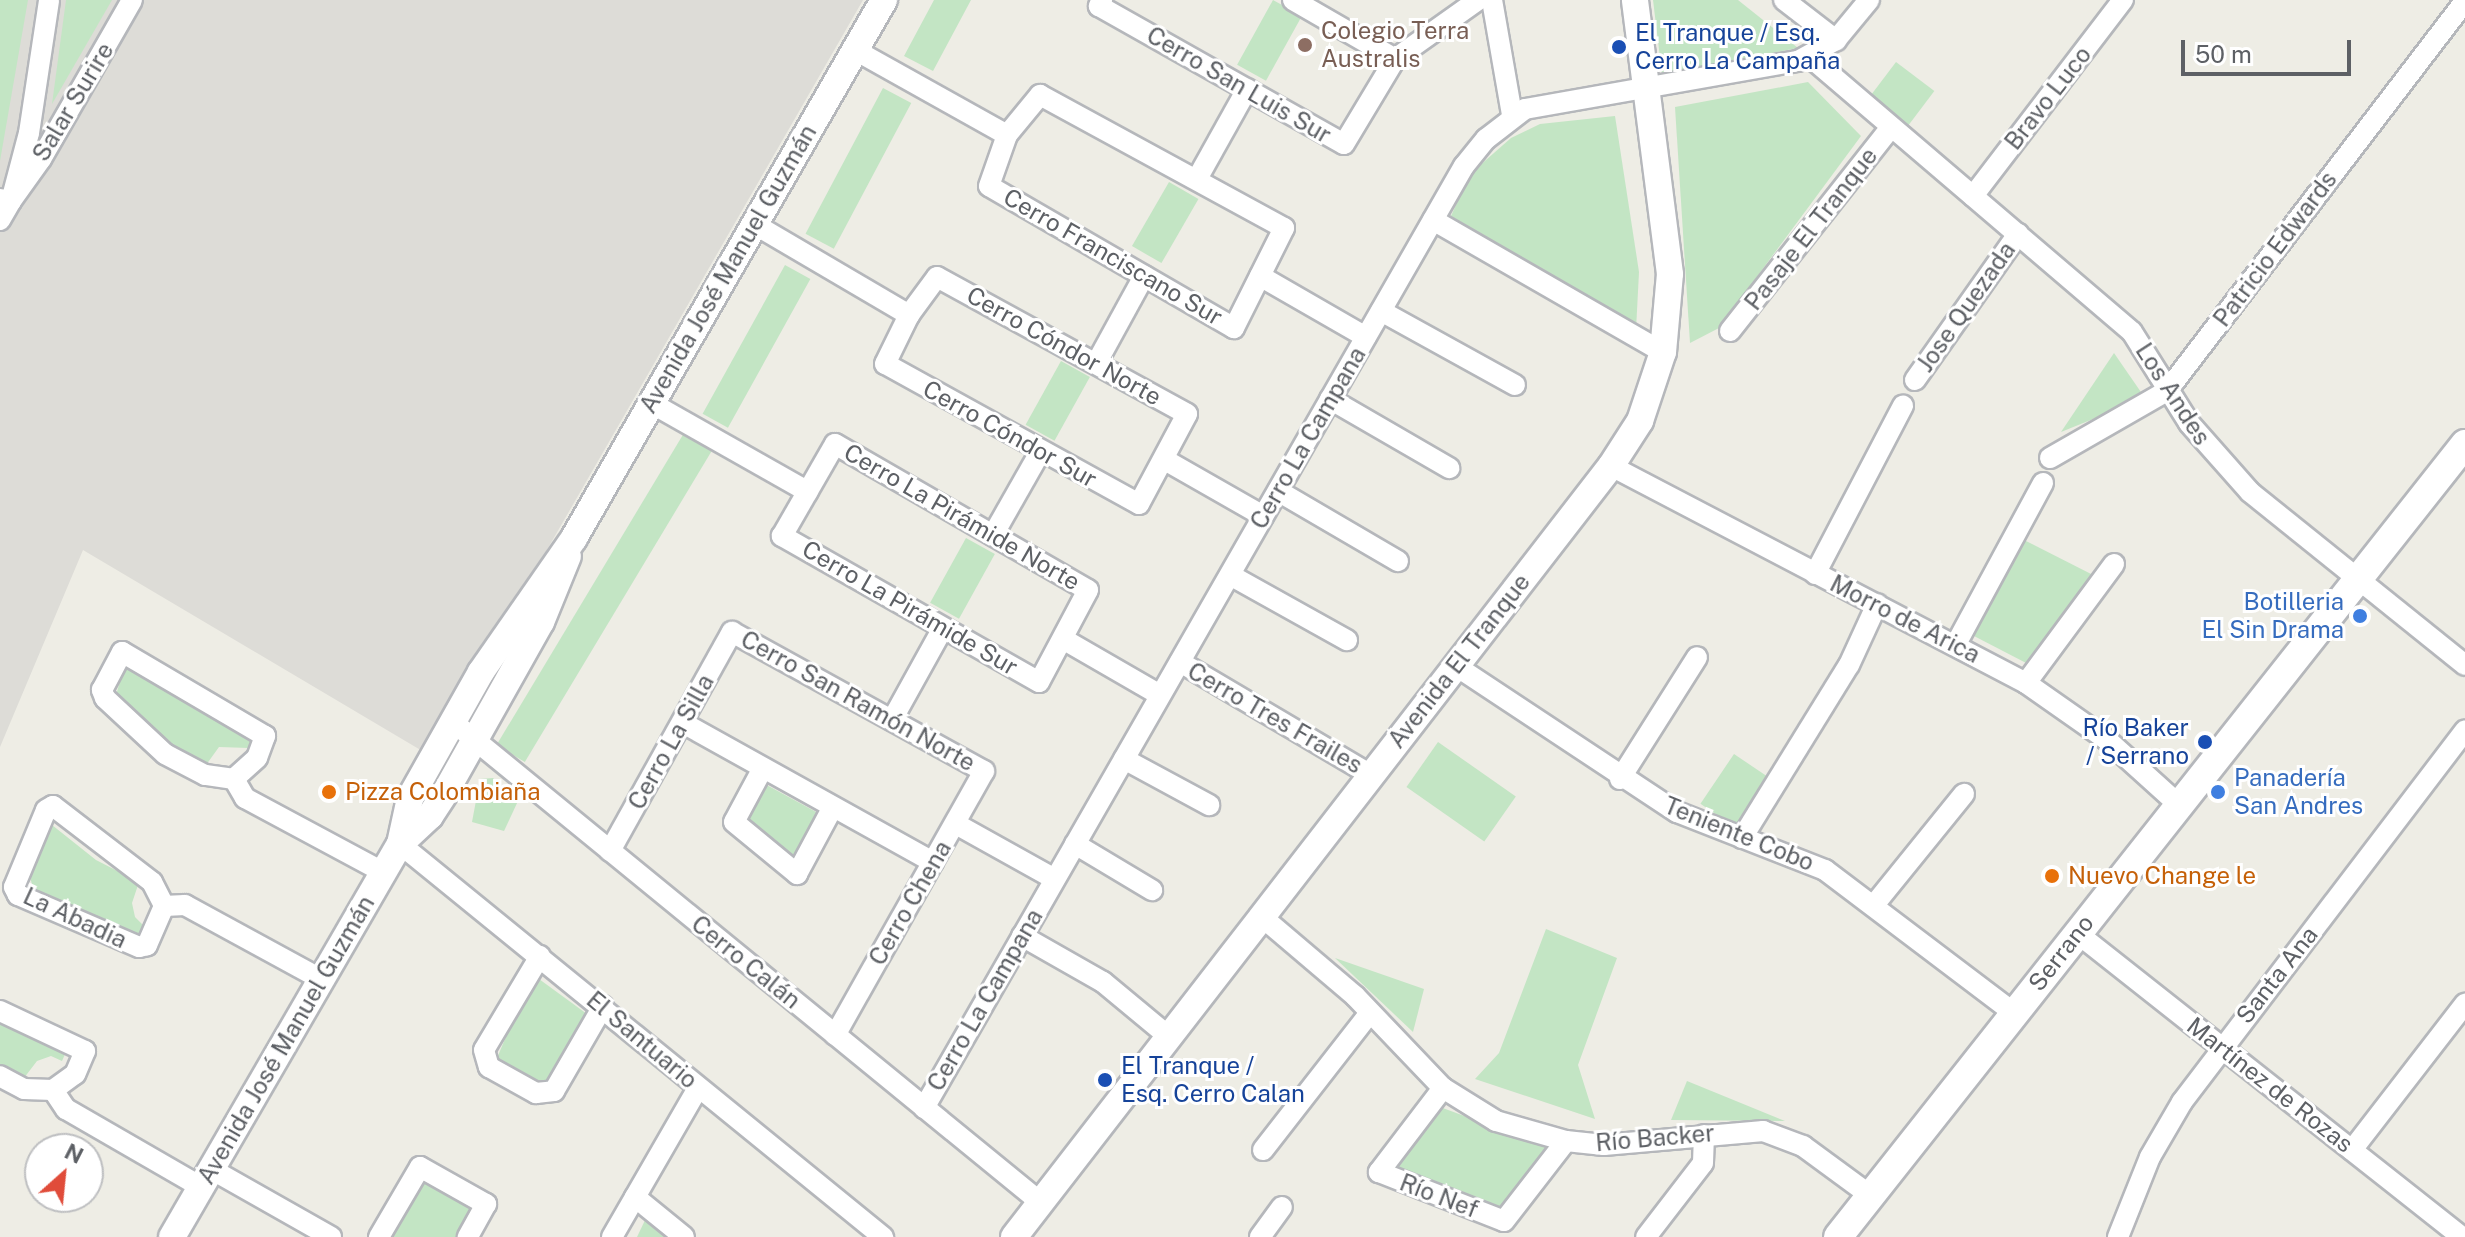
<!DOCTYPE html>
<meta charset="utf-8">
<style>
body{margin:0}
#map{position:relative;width:2465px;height:1237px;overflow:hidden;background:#eeede5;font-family:"Public Sans",sans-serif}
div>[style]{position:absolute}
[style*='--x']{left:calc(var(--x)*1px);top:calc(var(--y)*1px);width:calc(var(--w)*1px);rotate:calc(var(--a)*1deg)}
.industrial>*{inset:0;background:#dddcd7}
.green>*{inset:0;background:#c3e5c4;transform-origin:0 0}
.roads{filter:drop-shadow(2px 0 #b5b7bb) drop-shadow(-2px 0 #b5b7bb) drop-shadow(0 2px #b5b7bb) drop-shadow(0 -2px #b5b7bb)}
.minor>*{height:20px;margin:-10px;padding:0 10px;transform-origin:10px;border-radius:10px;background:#fff}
.tertiary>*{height:26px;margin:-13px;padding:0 13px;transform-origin:13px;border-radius:13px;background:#fff}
.secondary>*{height:28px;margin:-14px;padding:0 14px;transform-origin:14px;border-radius:14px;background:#fff}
.dots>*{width:22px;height:22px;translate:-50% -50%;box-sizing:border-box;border:4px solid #fff;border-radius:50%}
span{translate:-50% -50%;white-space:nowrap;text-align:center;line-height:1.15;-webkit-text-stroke:6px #fff;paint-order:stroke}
.education-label{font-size:24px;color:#785e54}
.left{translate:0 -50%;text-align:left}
.transit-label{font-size:24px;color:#164399}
.right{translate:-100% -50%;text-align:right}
.street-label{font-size:24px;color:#5d6065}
.shop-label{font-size:24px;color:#366cbe}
.food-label{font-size:24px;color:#c56008}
.north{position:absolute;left:24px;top:1133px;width:80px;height:80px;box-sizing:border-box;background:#fff;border:2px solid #bebfc1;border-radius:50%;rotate:27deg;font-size:22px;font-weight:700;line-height:32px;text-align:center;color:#5d6065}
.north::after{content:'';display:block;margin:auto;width:28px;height:36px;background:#e04c3a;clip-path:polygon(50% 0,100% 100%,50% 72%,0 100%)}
.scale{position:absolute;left:2181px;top:40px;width:170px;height:36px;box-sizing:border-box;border:4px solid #5d6065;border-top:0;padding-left:10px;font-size:24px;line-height:28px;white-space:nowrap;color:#5d6065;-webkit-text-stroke:6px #fff;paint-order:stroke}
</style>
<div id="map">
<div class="industrial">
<i style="clip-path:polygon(0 0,863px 0,429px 755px,83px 550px,0 747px)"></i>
</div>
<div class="green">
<i style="clip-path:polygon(0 0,28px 0,0 161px)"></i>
<i style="clip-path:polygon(66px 0,112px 0,52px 104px)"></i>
<i style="clip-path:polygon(934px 0,971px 0,933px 71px,904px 56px)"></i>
<i style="left:1273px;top:0;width:33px;height:74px;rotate:29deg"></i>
<i style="clip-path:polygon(1653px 0,1738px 0,1798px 48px,1662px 74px)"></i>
<i style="left:1896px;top:62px;width:48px;height:43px;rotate:37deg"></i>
<i style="clip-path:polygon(1808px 82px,1861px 136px,1719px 328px,1690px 343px,1675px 107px)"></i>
<i style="left:883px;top:88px;width:32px;height:165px;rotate:28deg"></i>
<i style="clip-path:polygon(1615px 116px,1639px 272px,1636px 330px,1451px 216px,1470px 174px,1511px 138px,1540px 124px)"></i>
<i style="left:1169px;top:182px;width:34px;height:74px;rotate:30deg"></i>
<i style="left:785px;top:265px;width:29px;height:170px;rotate:29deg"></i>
<i style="clip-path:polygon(2114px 353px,2145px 398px,2061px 432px)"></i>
<i style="left:1061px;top:361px;width:33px;height:73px;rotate:29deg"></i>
<i style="left:684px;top:433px;width:33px;height:364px;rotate:31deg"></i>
<i style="left:966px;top:538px;width:33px;height:74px;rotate:29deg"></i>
<i style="clip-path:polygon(2024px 540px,2095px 576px,2030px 665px,1974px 636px)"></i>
<i style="clip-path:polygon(134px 667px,251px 741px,249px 748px,219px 747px,206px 765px,180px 751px,116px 695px,124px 668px)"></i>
<i style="left:1438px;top:742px;width:95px;height:55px;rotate:35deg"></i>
<i style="left:1734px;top:754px;width:46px;height:60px;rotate:34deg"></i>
<i style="clip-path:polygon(493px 778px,518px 801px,504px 831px,472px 822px,480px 779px)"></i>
<i style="clip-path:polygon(763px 783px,818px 813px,794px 857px,746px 819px)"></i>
<i style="clip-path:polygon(52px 825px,96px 860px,139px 882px,132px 903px,135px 917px,147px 929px,143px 937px,34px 892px,29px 873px)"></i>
<i style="clip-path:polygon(1546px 929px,1617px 958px,1578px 1065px,1595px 1119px,1475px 1079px,1499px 1053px)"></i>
<i style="clip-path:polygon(1335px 958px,1424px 989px,1413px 1032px)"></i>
<i style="clip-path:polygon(539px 979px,587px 1014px,549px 1080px,535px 1081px,497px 1058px,516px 1013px)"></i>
<i style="clip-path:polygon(0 1021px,66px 1052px,62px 1061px,51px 1056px,37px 1061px,24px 1078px,0 1068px)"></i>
<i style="clip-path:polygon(1687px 1081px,1785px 1121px,1671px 1120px)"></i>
<i style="clip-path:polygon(1440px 1107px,1551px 1148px,1502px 1208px,1395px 1170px)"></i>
<i style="clip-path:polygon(420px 1176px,476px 1206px,459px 1237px,387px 1237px)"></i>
<i style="clip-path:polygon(647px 1216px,672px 1237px,637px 1237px)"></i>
</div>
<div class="roads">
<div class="minor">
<i style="--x:1102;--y:0;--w:7;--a:117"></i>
<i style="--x:1099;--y:6;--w:281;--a:29.4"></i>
<i style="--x:1344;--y:144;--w:99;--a:-59"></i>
<i style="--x:1395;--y:59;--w:102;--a:-35.4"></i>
<i style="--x:1293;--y:0;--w:118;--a:30"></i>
<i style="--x:1492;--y:0;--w:117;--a:80.1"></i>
<i style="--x:1784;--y:0;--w:66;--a:37.6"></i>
<i style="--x:855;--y:50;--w:174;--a:29.2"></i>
<i style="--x:1810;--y:57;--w:423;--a:40.5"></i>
<i style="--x:2132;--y:332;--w:107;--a:57.9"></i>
<i style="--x:2189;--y:423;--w:92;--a:48.5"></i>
<i style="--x:2250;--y:492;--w:276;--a:38.8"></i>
<i style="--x:1040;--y:95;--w:278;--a:28.6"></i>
<i style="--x:1284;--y:228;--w:112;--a:116.6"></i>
<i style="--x:1234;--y:328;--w:283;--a:-149.9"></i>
<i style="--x:989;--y:186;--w:54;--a:-70.6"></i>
<i style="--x:1007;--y:135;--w:52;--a:-50.5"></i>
<i style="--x:1197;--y:179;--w:103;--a:-60.9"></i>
<i style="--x:1973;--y:196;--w:247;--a:-52.6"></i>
<i style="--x:0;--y:199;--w:11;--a:10"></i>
<i style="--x:11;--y:201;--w:52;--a:-54.5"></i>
<i style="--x:41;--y:159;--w:183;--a:-60.2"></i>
<i style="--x:0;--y:220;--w:22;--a:-60"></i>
<i style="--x:11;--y:201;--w:70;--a:-75.2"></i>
<i style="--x:29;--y:133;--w:134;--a:-81.4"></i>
<i style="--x:1433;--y:220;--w:265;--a:29.9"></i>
<i style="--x:754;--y:224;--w:180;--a:30.4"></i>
<i style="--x:1260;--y:276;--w:122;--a:29.9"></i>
<i style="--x:937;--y:277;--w:285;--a:28.7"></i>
<i style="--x:1187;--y:414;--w:102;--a:118.1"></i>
<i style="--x:1139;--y:504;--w:290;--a:-151.1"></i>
<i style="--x:885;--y:364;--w:55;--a:-63.9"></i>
<i style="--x:909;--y:315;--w:47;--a:-53.6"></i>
<i style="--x:1381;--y:311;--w:153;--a:28.9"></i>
<i style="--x:1730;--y:331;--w:260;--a:-51.7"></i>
<i style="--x:1097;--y:362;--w:98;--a:-61.3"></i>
<i style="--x:1915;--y:380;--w:179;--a:-54.8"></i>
<i style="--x:1330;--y:399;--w:138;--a:30.1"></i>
<i style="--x:651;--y:403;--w:180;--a:29.5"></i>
<i style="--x:835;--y:444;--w:292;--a:30"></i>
<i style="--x:1088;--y:590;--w:104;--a:118"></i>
<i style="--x:1039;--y:682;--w:296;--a:-150.4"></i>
<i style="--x:782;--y:536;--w:106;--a:-60.1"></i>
<i style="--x:2050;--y:458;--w:135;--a:-29.8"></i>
<i style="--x:2167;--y:391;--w:491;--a:-52.6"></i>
<i style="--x:1165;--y:460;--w:113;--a:29.7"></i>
<i style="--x:1611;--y:466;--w:468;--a:27.6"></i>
<i style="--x:2026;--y:683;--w:98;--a:35"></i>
<i style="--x:2106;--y:739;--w:97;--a:42.1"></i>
<i style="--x:1278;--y:491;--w:139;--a:30.3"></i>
<i style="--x:993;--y:535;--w:93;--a:-60.4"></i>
<i style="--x:1815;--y:574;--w:190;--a:-62.4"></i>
<i style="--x:1230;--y:575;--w:134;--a:29.1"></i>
<i style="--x:1063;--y:639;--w:112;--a:30"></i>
<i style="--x:1956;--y:644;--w:183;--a:-61.6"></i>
<i style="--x:122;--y:652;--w:166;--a:30.4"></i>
<i style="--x:265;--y:736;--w:23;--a:110"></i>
<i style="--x:257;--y:758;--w:31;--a:138"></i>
<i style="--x:234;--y:779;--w:29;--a:-172"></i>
<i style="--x:205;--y:775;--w:45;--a:-152.3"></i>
<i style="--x:165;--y:754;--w:82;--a:-137"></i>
<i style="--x:105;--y:698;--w:9;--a:-111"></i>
<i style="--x:102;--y:690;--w:43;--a:-62.2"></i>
<i style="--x:1180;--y:662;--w:222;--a:30.6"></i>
<i style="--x:1456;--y:666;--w:265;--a:33.5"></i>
<i style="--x:1677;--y:812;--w:159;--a:21.4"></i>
<i style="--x:1825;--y:870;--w:237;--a:37.1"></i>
<i style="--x:2026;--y:683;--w:148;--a:-53.5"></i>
<i style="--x:892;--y:720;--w:105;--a:-61"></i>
<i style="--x:453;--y:722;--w:758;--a:39.27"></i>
<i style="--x:683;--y:723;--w:286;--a:29.1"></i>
<i style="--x:1124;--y:759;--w:97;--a:28.4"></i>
<i style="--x:763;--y:768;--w:61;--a:118.2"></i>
<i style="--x:734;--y:822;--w:82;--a:39.5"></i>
<i style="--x:797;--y:874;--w:76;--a:-61.8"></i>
<i style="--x:234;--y:779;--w:22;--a:60"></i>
<i style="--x:245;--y:798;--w:157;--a:28.2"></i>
<i style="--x:1620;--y:779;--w:144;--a:-57.7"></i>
<i style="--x:53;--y:806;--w:125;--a:37.5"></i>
<i style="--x:152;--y:882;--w:27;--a:63"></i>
<i style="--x:164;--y:906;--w:43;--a:113.6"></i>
<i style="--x:147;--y:945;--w:8;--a:166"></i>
<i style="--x:139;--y:947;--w:132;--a:-156.7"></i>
<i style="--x:18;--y:895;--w:9;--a:-117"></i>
<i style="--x:14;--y:887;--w:83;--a:-67.4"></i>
<i style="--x:46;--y:810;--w:8;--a:-30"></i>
<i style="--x:956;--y:824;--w:113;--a:29.1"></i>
<i style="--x:1742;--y:838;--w:203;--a:-58.3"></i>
<i style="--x:1849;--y:665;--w:67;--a:-65.3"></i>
<i style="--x:400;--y:844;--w:623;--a:39.13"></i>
<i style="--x:1075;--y:844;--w:90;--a:30.9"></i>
<i style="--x:610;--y:851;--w:251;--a:-60.9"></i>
<i style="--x:732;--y:632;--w:288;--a:28.9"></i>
<i style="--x:984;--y:771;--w:303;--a:119.4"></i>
<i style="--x:1874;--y:905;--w:143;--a:-51"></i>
<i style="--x:164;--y:906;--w:21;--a:-3"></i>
<i style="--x:185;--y:905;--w:155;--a:28.6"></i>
<i style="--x:1261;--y:916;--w:123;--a:40.4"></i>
<i style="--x:1355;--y:996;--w:127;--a:46.3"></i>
<i style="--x:1443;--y:1088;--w:62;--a:31.9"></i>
<i style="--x:1496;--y:1121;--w:73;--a:15.9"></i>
<i style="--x:1566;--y:1141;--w:38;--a:6"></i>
<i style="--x:1604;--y:1145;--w:160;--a:-5"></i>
<i style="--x:1763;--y:1131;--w:43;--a:20.6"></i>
<i style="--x:1803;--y:1146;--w:84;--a:36.3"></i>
<i style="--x:2077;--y:933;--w:491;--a:38.3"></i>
<i style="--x:1022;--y:936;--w:93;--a:29.6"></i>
<i style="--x:1103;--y:982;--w:85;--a:39.7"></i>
<i style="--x:540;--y:956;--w:109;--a:120.8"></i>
<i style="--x:484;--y:1050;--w:18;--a:74"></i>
<i style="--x:489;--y:1067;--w:54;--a:29"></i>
<i style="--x:536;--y:1093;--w:18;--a:-6"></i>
<i style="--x:554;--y:1091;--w:98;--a:-60"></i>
<i style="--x:0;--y:1011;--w:94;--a:25.2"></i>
<i style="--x:85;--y:1051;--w:25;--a:113"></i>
<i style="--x:75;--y:1074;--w:27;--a:144"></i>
<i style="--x:53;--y:1090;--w:29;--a:-178"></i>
<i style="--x:24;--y:1089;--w:27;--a:-152"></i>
<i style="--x:1443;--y:1088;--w:106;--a:127.3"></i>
<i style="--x:1379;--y:1172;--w:134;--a:21.4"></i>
<i style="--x:1504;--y:1221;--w:101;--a:-52.2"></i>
<i style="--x:53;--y:1090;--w:23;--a:56"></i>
<i style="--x:66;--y:1109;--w:156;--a:30"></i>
<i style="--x:924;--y:1108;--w:1086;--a:-60.18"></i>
<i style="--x:1464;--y:166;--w:35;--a:-51"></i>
<i style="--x:1486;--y:139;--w:49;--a:-37.6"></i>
<i style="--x:1525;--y:109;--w:277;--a:-10"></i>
<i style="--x:1798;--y:61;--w:43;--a:-28.9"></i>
<i style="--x:1836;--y:40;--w:52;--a:-50.5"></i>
<i style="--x:1263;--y:1150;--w:172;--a:-52.1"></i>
<i style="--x:2352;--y:1150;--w:185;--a:-52.3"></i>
<i style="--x:211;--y:1169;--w:138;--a:29.5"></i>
<i style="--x:635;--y:1197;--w:63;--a:39.2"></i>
<i style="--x:379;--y:1237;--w:81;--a:-59.6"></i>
<i style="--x:420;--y:1167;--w:76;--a:29.3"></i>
<i style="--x:486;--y:1204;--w:38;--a:119"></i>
<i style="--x:612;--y:1237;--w:172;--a:-60"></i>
<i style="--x:1260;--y:1237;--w:37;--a:-54"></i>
<i style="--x:1646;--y:1237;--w:93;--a:-52.4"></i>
<i style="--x:1703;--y:1163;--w:28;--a:-88"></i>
<i style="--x:2118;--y:1237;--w:86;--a:-68.2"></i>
<i style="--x:2150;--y:1157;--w:64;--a:-59.8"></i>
<i style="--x:2182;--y:1102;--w:467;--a:-52.7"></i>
</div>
<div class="tertiary">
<i style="--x:400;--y:844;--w:47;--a:-77.7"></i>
<i style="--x:410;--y:798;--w:145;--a:-60.6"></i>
<i style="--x:481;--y:672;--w:163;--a:-55.2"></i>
<i style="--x:574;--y:538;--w:621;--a:-60.05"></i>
<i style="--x:172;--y:1237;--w:454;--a:-59.9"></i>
<i style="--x:400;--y:844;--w:41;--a:-43"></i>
<i style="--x:430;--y:816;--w:30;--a:-57"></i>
<i style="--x:446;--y:791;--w:194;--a:-60.7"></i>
<i style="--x:541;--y:622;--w:71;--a:-67.8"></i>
<i style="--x:1014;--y:1237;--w:975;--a:-52.25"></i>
<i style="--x:1611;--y:466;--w:54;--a:-57.2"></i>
<i style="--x:1640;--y:421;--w:73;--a:-71.6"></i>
<i style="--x:1663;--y:352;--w:78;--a:-84.9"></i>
<i style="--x:1670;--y:274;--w:276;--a:-97.3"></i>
</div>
<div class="secondary">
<i style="--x:1838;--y:1237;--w:1011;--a:-51.67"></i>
</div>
</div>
<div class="dots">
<i style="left:1305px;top:45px;background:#8d6e63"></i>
<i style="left:1619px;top:47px;background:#1a4fb4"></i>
<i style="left:2360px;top:616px;background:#3f7fe0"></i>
<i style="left:2205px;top:742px;background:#1a4fb4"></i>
<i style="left:329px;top:792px;background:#e8710a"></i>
<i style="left:2218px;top:792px;background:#3f7fe0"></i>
<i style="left:2052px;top:876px;background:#e8710a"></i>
<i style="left:1105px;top:1080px;background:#1a4fb4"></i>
</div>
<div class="education-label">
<span class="left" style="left:1321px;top:45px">Colegio Terra<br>Australis</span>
</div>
<div class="transit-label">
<span class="left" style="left:1635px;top:47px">El Tranque / Esq.<br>Cerro La Campaña</span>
<span class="right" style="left:2189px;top:742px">Río Baker<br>/ Serrano</span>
<span class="left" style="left:1121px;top:1080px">El Tranque /<br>Esq. Cerro Calan</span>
</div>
<div class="street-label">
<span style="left:1239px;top:85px;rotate:30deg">Cerro San Luis Sur</span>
<span style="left:2048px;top:98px;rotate:-52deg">Bravo Luco</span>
<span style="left:73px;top:102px;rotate:-59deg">Salar Surire</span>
<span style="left:1811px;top:229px;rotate:-52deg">Pasaje El Tranque</span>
<span style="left:2275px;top:249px;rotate:-53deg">Patricio Edwards</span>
<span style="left:1113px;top:257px;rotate:30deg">Cerro Franciscano Sur</span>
<span style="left:728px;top:269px;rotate:-60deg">Avenida José Manuel Guzmán</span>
<span style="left:1966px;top:307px;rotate:-55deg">Jose Quezada</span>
<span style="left:1064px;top:346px;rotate:29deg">Cerro Cóndor Norte</span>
<span style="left:2173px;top:394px;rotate:57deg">Los Andes</span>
<span style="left:1010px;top:434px;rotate:29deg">Cerro Cóndor Sur</span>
<span style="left:1308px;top:438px;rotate:-60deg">Cerro La Campana</span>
<span style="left:962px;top:517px;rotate:30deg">Cerro La Pirámide Norte</span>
<span style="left:910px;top:608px;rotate:30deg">Cerro La Pirámide Sur</span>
<span style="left:1905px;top:619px;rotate:27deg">Morro de Arica</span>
<span style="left:1459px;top:661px;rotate:-52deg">Avenida El Tranque</span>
<span style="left:858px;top:701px;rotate:29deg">Cerro San Ramón Norte</span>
<span style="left:1275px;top:718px;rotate:30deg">Cerro Tres Frailes</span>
<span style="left:671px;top:742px;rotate:-61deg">Cerro La Silla</span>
<span style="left:1739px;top:834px;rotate:22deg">Teniente Cobo</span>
<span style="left:910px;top:903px;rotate:-60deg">Cerro Chena</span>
<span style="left:75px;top:918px;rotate:25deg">La Abadia</span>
<span style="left:2061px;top:953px;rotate:-52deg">Serrano</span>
<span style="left:746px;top:962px;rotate:39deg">Cerro Calán</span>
<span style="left:2277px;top:975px;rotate:-52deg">Santa Ana</span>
<span style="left:985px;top:1000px;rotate:-60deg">Cerro La Campana</span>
<span style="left:286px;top:1040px;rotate:-60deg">Avenida José Manuel Guzmán</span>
<span style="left:642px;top:1040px;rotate:40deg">El Santuario</span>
<span style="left:2270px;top:1085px;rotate:38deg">Martínez de Rozas</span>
<span style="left:1655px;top:1138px;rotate:-5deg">Río Backer</span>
<span style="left:1439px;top:1196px;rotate:21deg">Río Nef</span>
</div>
<div class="shop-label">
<span class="right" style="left:2344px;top:616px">Botilleria<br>El Sin Drama</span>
<span class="left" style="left:2234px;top:792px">Panadería<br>San Andres</span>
</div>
<div class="food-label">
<span class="left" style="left:345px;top:792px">Pizza Colombiaña</span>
<span class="left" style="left:2068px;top:876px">Nuevo Change le</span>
</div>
<div class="north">N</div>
<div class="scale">50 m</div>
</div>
